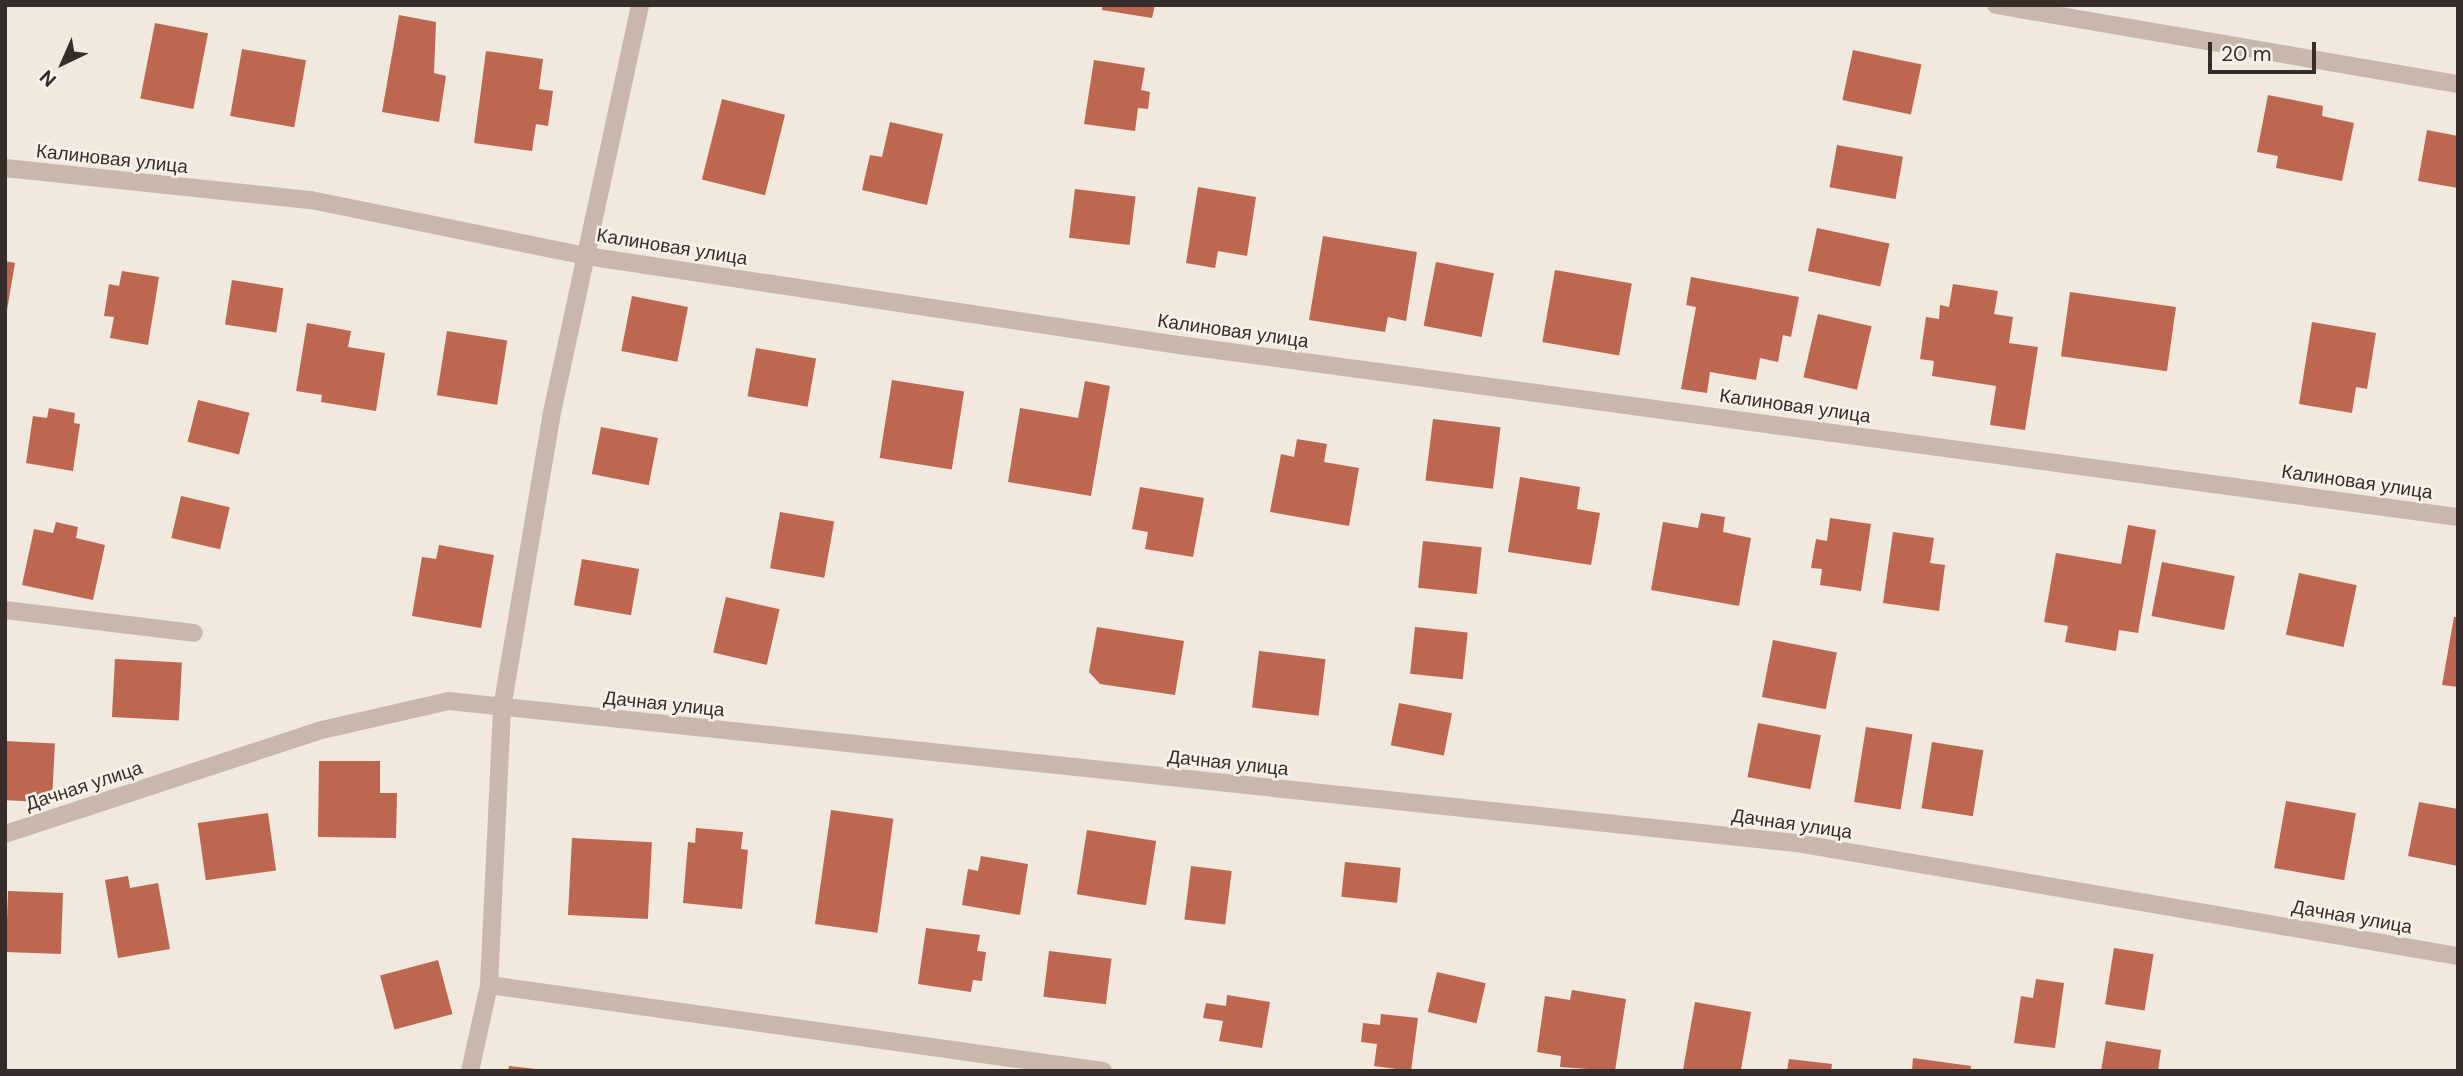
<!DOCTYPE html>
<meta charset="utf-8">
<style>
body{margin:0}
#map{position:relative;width:2463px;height:1076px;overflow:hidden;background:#f1e8de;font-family:"DM Sans",sans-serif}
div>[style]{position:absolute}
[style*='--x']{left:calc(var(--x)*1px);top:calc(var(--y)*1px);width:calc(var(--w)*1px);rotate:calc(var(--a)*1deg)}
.building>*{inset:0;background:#bd6750;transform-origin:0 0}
.minor>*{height:18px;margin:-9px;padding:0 9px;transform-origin:9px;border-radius:9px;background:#c8b8ab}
span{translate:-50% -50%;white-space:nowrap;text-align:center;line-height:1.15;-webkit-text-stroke:5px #f9f2eb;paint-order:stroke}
.street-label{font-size:19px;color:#362d2a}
.frame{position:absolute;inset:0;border:7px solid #362d2a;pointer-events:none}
.north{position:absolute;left:28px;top:28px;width:70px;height:70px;-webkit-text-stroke:5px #f9f2eb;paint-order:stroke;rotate:224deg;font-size:19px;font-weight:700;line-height:28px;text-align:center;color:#362d2a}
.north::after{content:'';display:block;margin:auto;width:24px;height:32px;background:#362d2a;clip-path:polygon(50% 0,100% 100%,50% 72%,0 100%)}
.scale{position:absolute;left:2208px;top:42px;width:108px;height:32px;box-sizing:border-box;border:4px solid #362d2a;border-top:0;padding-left:9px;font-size:21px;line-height:24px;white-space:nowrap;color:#362d2a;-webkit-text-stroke:5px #f9f2eb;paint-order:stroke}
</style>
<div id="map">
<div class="building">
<i style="clip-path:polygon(1102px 5px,1155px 5px,1152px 18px,1102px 10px)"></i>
<i style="clip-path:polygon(399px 15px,436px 22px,434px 73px,446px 76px,439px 122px,382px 112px)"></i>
<i style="left:155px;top:23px;width:54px;height:77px;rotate:11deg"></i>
<i style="left:242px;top:49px;width:65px;height:68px;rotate:10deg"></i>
<i style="left:1853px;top:50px;width:70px;height:51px;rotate:12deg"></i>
<i style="clip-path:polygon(486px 51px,543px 59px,539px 89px,553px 91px,548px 126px,536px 124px,532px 151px,474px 143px)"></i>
<i style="clip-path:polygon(1094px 60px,1145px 68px,1141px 90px,1150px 92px,1148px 109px,1138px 108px,1135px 131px,1084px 124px)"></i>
<i style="clip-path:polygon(2268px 95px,2323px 106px,2322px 116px,2354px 123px,2342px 181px,2276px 168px,2278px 156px,2257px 152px)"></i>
<i style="left:722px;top:99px;width:65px;height:83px;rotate:14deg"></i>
<i style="clip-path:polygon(890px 122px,943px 134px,927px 205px,862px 190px,870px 155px,882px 157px)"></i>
<i style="clip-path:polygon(2427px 130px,2458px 136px,2458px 188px,2418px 181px)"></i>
<i style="left:1837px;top:145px;width:67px;height:43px;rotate:10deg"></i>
<i style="clip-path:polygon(1198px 187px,1256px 197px,1247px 256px,1218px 251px,1215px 268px,1186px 263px)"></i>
<i style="left:1075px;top:189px;width:61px;height:49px;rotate:7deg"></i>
<i style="left:1817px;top:228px;width:74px;height:44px;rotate:12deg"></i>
<i style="clip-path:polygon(1323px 236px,1417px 252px,1406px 321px,1388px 317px,1385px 332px,1309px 320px)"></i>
<i style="clip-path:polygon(5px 261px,15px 263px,7px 310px,5px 310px)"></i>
<i style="left:1436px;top:262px;width:59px;height:65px;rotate:11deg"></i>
<i style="left:1555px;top:270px;width:78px;height:73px;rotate:10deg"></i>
<i style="clip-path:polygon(122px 271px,159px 277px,148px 345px,110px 338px,114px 317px,104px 316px,109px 284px,119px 286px)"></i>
<i style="clip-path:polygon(1691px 277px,1799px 297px,1791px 337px,1783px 335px,1778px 362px,1760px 358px,1756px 380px,1710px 372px,1707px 393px,1681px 389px,1696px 307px,1686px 305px)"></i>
<i style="left:232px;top:280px;width:52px;height:45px;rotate:9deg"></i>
<i style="clip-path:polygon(1953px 284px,1998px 291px,1994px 314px,2013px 317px,2009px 343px,2038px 347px,2025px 430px,1990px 425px,1996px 386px,1932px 376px,1934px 361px,1920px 359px,1926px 317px,1939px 319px,1940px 305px,1949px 307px)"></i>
<i style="left:2070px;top:292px;width:107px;height:65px;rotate:8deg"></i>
<i style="left:632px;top:296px;width:57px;height:56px;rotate:11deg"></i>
<i style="left:1818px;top:314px;width:55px;height:65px;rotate:13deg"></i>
<i style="clip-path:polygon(2312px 322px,2376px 333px,2367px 389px,2356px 387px,2352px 413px,2299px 404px)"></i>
<i style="clip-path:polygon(307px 323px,351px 331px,348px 347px,385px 353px,376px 411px,321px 402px,322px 395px,296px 391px)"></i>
<i style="left:447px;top:331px;width:61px;height:65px;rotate:9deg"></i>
<i style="left:756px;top:348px;width:61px;height:49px;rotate:10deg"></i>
<i style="left:892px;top:380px;width:73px;height:79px;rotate:9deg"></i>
<i style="clip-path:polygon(1085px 381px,1110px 386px,1091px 496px,1008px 482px,1020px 408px,1078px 418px)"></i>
<i style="left:198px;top:400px;width:53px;height:43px;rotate:14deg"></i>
<i style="clip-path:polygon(49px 408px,75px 413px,74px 423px,80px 424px,73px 471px,26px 463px,33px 416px,47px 418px)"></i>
<i style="left:1433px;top:419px;width:68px;height:62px;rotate:7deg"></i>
<i style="left:601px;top:427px;width:58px;height:48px;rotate:11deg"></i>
<i style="clip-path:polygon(1297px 439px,1327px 444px,1324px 462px,1359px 468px,1349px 526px,1270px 512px,1281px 454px,1294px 457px)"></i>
<i style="clip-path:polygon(1520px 477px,1580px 487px,1577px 509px,1600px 513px,1591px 565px,1508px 552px)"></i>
<i style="clip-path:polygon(1140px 487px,1204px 498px,1193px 557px,1145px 549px,1148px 532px,1132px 529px)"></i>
<i style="left:181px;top:496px;width:50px;height:43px;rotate:13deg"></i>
<i style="left:780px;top:512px;width:55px;height:57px;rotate:10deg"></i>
<i style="clip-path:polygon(1701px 513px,1725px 517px,1723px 532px,1751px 538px,1739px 606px,1651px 590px,1663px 522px,1698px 528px)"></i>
<i style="clip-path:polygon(1830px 518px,1871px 524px,1861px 591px,1820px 585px,1822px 569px,1811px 568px,1816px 539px,1827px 541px)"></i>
<i style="clip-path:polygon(56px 522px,78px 527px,76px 538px,105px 545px,93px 600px,22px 585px,34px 529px,53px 533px)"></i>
<i style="clip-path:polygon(2128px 525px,2156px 530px,2138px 633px,2119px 630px,2116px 651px,2065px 642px,2068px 626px,2044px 622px,2056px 553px,2121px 564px)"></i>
<i style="clip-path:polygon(1893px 532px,1934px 538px,1930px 563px,1945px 565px,1939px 611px,1883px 603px)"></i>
<i style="left:1423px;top:541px;width:59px;height:47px;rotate:6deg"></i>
<i style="clip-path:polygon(439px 545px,494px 555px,481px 628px,412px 616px,422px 557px,436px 559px)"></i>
<i style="left:582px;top:559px;width:58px;height:47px;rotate:10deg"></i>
<i style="left:2162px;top:562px;width:74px;height:55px;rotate:11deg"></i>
<i style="left:2299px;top:573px;width:59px;height:63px;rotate:12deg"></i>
<i style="left:726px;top:597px;width:55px;height:57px;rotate:13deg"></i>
<i style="clip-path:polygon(2454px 617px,2458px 617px,2458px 687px,2442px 685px)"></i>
<i style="clip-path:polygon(1097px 627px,1184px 641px,1175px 695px,1100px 684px,1089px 672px)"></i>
<i style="left:1415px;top:627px;width:53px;height:47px;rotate:6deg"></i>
<i style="left:1773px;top:640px;width:65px;height:58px;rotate:11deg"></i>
<i style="left:1259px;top:651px;width:67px;height:57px;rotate:7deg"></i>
<i style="left:115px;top:659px;width:67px;height:58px;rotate:3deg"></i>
<i style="left:1399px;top:703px;width:54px;height:43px;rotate:11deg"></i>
<i style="left:1758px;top:723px;width:64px;height:55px;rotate:11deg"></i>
<i style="left:1866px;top:727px;width:47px;height:76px;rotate:9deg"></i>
<i style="left:5px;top:741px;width:50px;height:59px;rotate:3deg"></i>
<i style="left:1932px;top:742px;width:52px;height:67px;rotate:9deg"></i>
<i style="clip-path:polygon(319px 761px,380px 761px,380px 793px,397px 793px,396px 838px,318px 837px)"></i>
<i style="left:2286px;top:801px;width:71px;height:68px;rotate:10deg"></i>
<i style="clip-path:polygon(2419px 802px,2458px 809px,2458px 866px,2408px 856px)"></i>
<i style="left:831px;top:810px;width:63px;height:115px;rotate:8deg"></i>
<i style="left:268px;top:813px;width:58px;height:71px;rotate:82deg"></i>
<i style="clip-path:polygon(696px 828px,743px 832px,741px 849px,748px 850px,742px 909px,683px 903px,688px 842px,695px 843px)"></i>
<i style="left:1087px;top:830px;width:70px;height:65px;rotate:9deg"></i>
<i style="left:572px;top:838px;width:80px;height:77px;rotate:3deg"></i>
<i style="clip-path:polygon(981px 856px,1028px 864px,1020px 915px,962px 905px,968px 869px,978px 871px)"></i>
<i style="left:1345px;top:862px;width:56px;height:35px;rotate:6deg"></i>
<i style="left:1191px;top:866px;width:41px;height:54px;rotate:7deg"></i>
<i style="clip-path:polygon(128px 876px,130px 888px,158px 883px,170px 949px,118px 958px,105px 880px)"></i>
<i style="left:8px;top:891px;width:55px;height:61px;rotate:2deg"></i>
<i style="clip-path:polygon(926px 928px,980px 935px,977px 951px,986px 952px,982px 981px,973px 980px,971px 992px,918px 984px)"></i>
<i style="left:2114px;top:948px;width:40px;height:57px;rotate:9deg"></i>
<i style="left:1049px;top:951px;width:63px;height:46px;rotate:7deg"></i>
<i style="left:438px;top:960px;width:56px;height:60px;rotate:75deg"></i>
<i style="left:1437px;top:972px;width:50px;height:41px;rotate:13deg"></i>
<i style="clip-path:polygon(2036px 979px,2064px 983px,2055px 1048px,2014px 1043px,2021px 996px,2033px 998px)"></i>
<i style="clip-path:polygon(1572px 990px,1626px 999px,1615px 1071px,1560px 1067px,1561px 1056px,1537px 1052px,1545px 996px,1570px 1000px)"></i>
<i style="clip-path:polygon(1227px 995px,1270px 1002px,1262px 1048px,1219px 1041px,1223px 1021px,1203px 1018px,1206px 1003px,1226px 1006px)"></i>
<i style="left:1695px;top:1002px;width:57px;height:69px;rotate:10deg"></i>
<i style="clip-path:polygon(1381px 1014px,1418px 1018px,1411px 1071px,1374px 1066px,1377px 1044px,1361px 1042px,1363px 1023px,1380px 1025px)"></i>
<i style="clip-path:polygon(2106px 1041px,2161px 1050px,2158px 1071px,2101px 1071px)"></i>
<i style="clip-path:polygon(1913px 1058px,1971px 1066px,1970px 1071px,1912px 1071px)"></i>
<i style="clip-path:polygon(1789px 1059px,1832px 1064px,1831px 1071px,1787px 1071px)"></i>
<i style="clip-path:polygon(509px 1066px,536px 1069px,536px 1071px,508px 1071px)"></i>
</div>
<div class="minor">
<i style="--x:1996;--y:5;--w:469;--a:9.7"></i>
<i style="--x:5;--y:168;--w:308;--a:6"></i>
<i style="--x:311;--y:200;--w:281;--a:11.5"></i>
<i style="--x:586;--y:256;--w:600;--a:8.54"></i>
<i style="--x:1179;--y:345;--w:1291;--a:7.66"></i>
<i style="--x:5;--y:610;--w:190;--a:6.9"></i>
<i style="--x:5;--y:834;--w:334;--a:-18.2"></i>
<i style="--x:322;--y:730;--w:130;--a:-12.9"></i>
<i style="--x:449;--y:701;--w:1354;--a:6.02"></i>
<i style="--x:1796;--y:843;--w:672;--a:9.69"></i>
<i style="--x:489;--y:985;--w:620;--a:7.97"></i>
<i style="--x:470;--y:1071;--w:88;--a:-77.5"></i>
<i style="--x:489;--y:985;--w:277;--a:-87.3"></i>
<i style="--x:502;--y:708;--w:295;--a:-80.4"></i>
<i style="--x:551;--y:417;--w:422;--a:-77.8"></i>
</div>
<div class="street-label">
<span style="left:112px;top:159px;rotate:6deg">Калиновая улица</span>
<span style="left:672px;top:247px;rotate:9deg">Калиновая улица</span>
<span style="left:1233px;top:331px;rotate:8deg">Калиновая улица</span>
<span style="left:1795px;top:406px;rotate:8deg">Калиновая улица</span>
<span style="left:2357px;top:482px;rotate:8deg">Калиновая улица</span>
<span style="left:664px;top:704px;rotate:6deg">Дачная улица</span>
<span style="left:1228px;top:763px;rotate:6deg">Дачная улица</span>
<span style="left:84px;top:786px;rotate:-18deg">Дачная улица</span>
<span style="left:1792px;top:824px;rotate:8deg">Дачная улица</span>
<span style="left:2352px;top:917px;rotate:10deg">Дачная улица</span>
</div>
<div class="frame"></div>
<div class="north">N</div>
<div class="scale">20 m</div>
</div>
